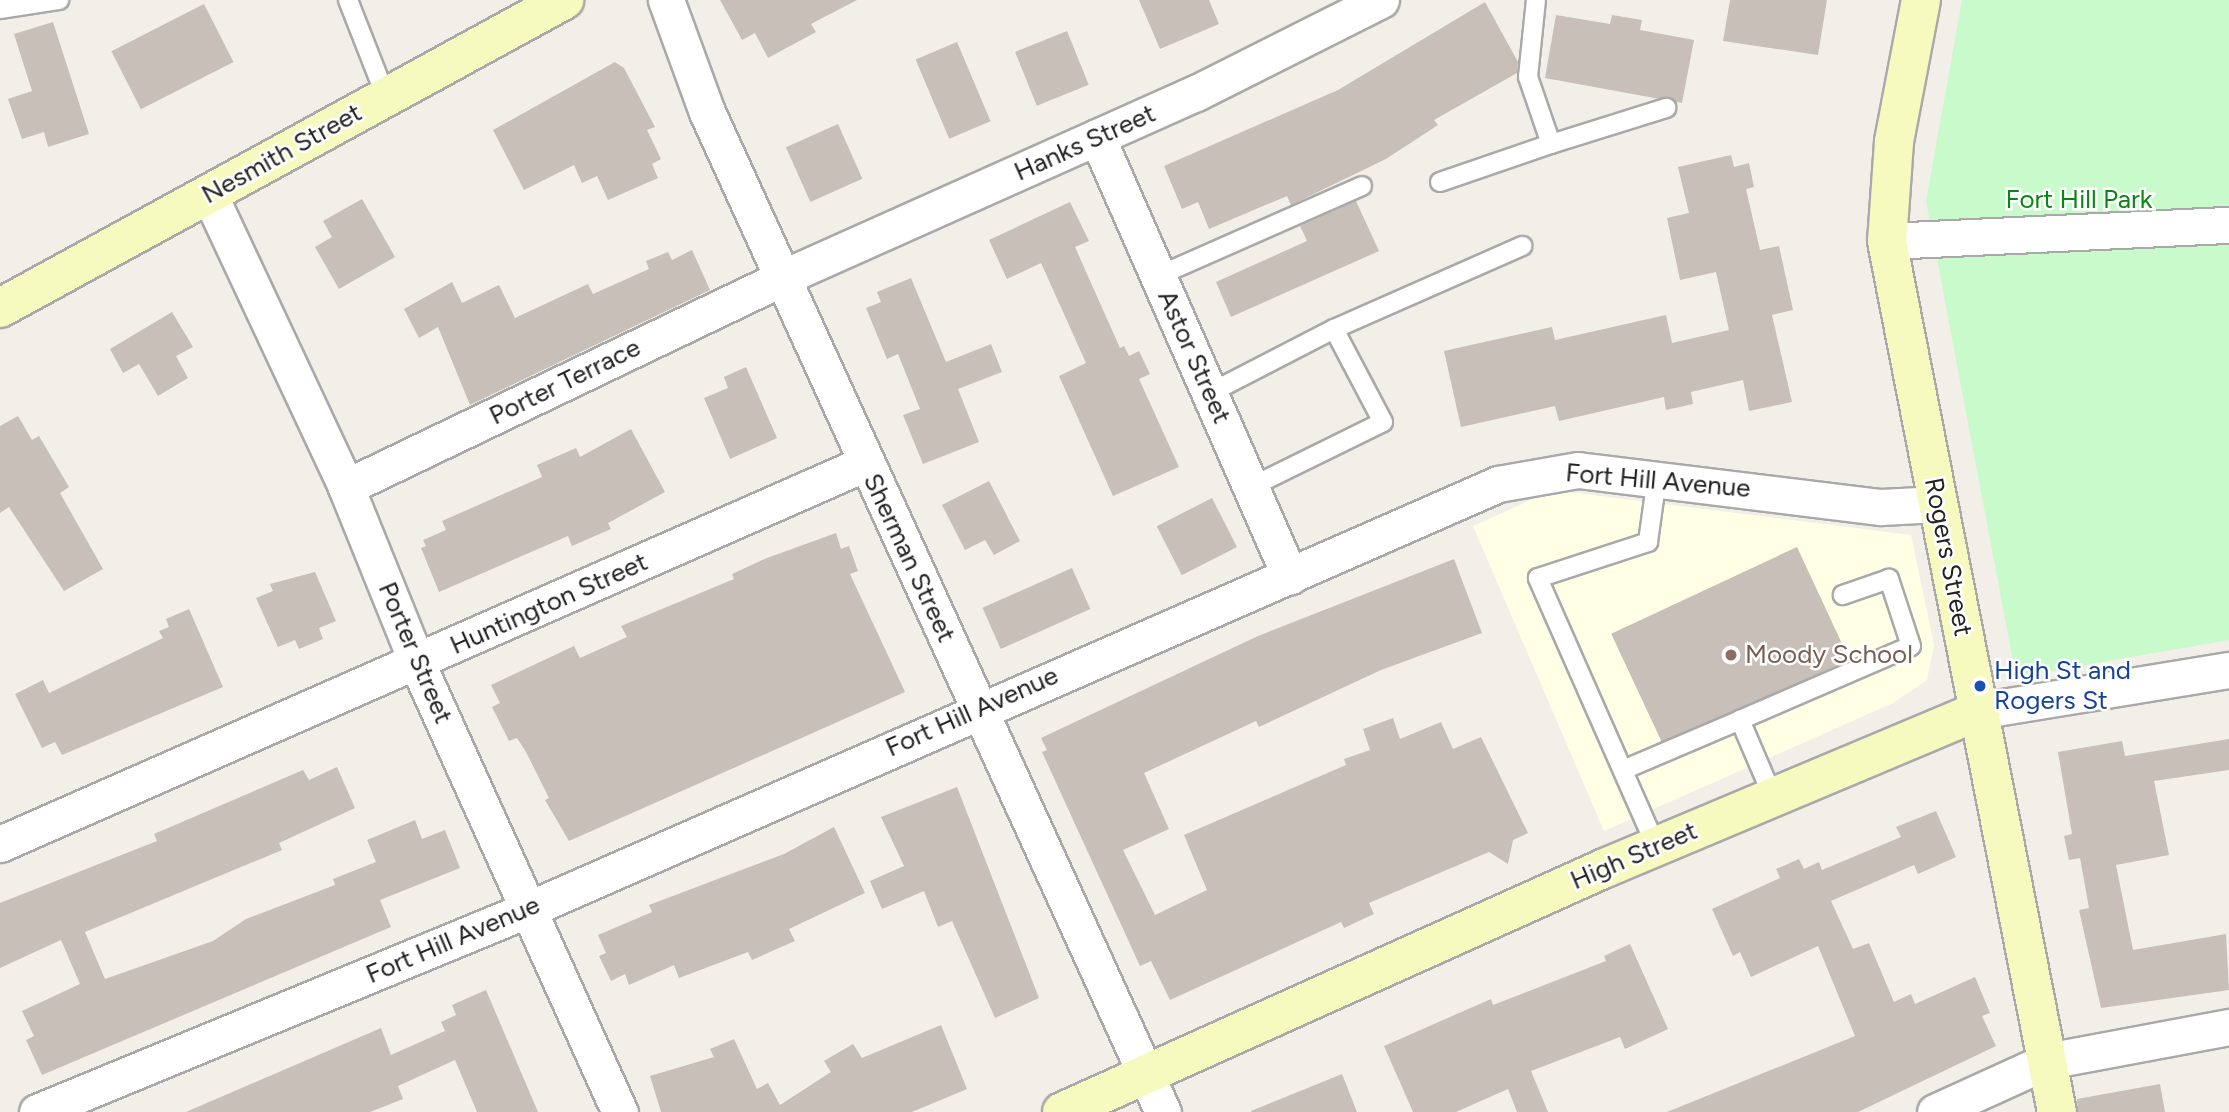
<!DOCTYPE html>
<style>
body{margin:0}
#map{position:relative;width:2229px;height:1112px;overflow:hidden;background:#f2efe9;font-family:Figtree,sans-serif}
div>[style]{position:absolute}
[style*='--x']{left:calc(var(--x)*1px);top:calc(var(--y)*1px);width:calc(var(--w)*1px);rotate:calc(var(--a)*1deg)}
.education>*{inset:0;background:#ffffe5}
.park>*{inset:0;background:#c8facc}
.building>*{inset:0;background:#c7bfb8;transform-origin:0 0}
.roads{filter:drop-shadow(2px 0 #a9a9a9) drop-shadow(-2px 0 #a9a9a9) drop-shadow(0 2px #a9a9a9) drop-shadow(0 -2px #a9a9a9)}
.lane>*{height:18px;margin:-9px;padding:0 9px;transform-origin:9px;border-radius:9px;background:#fff}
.street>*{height:35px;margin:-17.5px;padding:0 17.5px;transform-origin:17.5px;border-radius:17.5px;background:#fff}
.secondary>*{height:38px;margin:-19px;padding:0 19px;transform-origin:19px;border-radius:19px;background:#f7fabf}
.dots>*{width:19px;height:19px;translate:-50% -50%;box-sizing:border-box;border:4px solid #fff;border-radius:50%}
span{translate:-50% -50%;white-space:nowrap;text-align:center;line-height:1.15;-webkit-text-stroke:5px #fff;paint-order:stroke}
.street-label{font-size:26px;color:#222}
.park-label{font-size:26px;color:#0c8416}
.education-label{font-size:26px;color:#785e54}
.left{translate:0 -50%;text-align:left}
.transit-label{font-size:26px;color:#164399}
</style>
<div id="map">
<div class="education">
<i style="clip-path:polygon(1553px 490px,1911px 535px,1934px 645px,1927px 680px,1893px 703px,1604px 831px,1473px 526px)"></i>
</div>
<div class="park">
<i style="clip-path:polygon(1962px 0,2229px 0,2229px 640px,2016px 677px,1926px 201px)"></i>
</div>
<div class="building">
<i style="clip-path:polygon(720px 0,857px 0,811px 24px,816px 32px,768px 58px,755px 33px,742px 40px)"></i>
<i style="clip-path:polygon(1139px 0,1209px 0,1219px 24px,1160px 49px)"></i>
<i style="clip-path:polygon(1730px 0,1827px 0,1818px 55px,1723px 41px)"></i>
<i style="clip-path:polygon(1485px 2px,1518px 62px,1517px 73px,1434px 120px,1438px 125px,1386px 159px,1291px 205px,1287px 196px,1209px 229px,1198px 202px,1182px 209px,1164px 166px,1338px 90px)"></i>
<i style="left:204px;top:4px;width:65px;height:104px;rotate:63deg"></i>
<i style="clip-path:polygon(1556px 15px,1610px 24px,1612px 15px,1642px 20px,1640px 30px,1694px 40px,1682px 103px,1545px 78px)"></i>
<i style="clip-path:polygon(53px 22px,89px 134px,48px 147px,44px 132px,22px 139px,8px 99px,32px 91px,14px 34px)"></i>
<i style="left:1067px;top:31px;width:58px;height:56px;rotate:68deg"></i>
<i style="left:957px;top:42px;width:86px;height:45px;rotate:67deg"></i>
<i style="clip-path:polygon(615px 62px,624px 68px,655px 127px,647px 130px,661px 159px,652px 164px,658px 178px,608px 200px,597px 176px,582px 183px,574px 165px,524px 190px,493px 130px)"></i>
<i style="left:838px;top:124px;width:60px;height:57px;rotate:66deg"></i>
<i style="clip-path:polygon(1731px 155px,1734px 167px,1749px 163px,1754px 187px,1746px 189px,1760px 250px,1779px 246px,1793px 310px,1772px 315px,1792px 402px,1749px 411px,1743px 380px,1691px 392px,1693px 404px,1666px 410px,1664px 397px,1559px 421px,1555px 406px,1461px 427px,1444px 351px,1552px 327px,1555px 340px,1666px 315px,1672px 343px,1729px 330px,1716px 272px,1680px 280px,1667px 218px,1689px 213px,1678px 167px)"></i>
<i style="clip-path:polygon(362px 199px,395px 257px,339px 289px,315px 247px,332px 237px,323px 221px)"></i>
<i style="clip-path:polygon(1356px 201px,1379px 251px,1231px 317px,1216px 282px,1307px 241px,1300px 226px)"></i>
<i style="clip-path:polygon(1070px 202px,1089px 241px,1075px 247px,1120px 348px,1124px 346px,1129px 356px,1139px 351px,1150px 374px,1139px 379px,1179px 467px,1113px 496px,1059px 376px,1086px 363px,1041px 263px,1007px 279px,989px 240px)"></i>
<i style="clip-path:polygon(692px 250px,710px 290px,470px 405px,438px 327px,419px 338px,404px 309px,452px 282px,462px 303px,499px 285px,515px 318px,588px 284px,593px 294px,649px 269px,646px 261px,668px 252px,672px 260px)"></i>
<i style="clip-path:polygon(911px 278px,946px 362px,991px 344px,1002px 372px,958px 389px,979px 442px,923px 464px,903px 415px,920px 409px,898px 354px,887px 359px,866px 308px,881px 302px,877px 292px)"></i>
<i style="clip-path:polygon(172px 312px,193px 347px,176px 356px,188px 378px,158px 396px,139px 364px,123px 373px,110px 349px)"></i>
<i style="clip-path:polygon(746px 367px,777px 438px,730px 459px,704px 398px,728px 388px,724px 377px)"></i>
<i style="clip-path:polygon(18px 416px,32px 440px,39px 436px,69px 487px,60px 493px,103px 569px,64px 591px,9px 507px,0 513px,0 426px)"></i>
<i style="clip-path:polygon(631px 429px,665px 492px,608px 523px,611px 529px,572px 546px,568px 536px,439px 592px,421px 548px,426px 546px,423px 540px,446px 530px,442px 521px,542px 477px,537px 465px,576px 448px,580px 457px)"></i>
<i style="clip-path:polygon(989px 481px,1020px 541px,994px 555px,985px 540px,965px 550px,942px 505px)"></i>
<i style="left:1212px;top:498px;width:55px;height:62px;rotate:63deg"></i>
<i style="clip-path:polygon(836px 533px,841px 549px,849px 546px,858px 571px,850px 574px,905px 692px,569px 841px,545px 800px,549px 798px,526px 752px,517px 738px,509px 741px,492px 707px,500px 703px,491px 685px,574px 646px,580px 658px,627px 637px,621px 626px,734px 579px,732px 574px,767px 558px)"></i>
<i style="left:1797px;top:547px;width:124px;height:205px;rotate:65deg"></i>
<i style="clip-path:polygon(1454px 559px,1482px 633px,1381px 670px,1259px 727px,1256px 721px,1144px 773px,1169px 829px,1123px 850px,1155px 915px,1207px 890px,1184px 835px,1346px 765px,1344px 759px,1370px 750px,1363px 729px,1393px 718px,1400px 739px,1441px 722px,1453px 749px,1481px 737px,1528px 833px,1513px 840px,1508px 864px,1489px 852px,1369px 903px,1374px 914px,1344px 928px,1341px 922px,1170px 1000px,1151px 961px,1140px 966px,1042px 752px,1047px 750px,1041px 738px,1258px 636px)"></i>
<i style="left:1072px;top:568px;width:45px;height:98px;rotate:66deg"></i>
<i style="clip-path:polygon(315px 572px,336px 621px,319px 628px,323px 639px,299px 649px,295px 640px,278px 647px,256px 598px,273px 591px,270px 584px)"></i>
<i style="clip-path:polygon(189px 609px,223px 687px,62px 755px,55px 742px,42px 748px,15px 694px,43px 680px,49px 693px,163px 638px,159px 631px,169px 627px,166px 619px)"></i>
<i style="clip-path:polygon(2229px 739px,2229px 770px,2154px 781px,2169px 855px,2116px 865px,2133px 950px,2226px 934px,2229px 990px,2101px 1008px,2079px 910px,2089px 908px,2080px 858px,2069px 860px,2064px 836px,2072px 834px,2058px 752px,2122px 741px,2125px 756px)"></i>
<i style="clip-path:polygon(337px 767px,355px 808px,279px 843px,282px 850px,85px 932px,105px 979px,213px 941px,246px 919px,335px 885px,333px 879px,376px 862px,367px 840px,415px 820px,422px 839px,445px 830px,460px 868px,380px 900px,391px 927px,42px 1075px,26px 1040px,34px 1036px,22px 1011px,80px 984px,61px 940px,0 968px,0 903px,157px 841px,154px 834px,303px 770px,309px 780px)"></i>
<i style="clip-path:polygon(957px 787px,1039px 998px,995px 1018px,952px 921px,938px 927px,924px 891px,882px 909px,870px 881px,904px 866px,881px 817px)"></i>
<i style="clip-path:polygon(1936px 811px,1956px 857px,1918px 874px,1914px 865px,1831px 901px,1853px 949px,1869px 943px,1894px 1002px,1911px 994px,1915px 1004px,1975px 977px,1990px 1013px,1982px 1016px,1996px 1046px,1858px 1112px,1667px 1112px,1855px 1036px,1818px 946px,1751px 977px,1740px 952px,1733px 956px,1712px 909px,1780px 878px,1776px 869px,1799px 859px,1804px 869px,1819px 862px,1822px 870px,1901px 837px,1896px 827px)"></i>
<i style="clip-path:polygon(834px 827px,865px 893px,789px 929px,795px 941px,752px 960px,748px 952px,679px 978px,674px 965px,629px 985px,625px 974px,611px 981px,599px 956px,606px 953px,598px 935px,652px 912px,649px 905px,784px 854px)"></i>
<i style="clip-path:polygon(1630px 944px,1668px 1029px,1625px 1049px,1620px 1037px,1531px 1071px,1548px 1112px,1517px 1112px,1508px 1089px,1456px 1112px,1413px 1112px,1384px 1046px,1491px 999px,1493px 1005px,1606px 961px,1604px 956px)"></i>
<i style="clip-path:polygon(486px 990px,538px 1112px,477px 1112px,455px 1060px,398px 1086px,403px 1099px,370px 1112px,186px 1112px,381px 1028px,391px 1055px,445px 1031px,441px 1022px,456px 1015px,452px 1005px)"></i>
<i style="clip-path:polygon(941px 1025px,967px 1089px,912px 1112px,661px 1112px,650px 1076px,714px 1057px,710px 1049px,734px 1039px,757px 1089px,768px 1083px,780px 1105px,831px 1072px,824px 1061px,853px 1044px,862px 1058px)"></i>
<i style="clip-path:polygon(1342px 1074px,1357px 1112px,1251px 1112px,1251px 1111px)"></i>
<i style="clip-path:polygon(2160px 1084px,2165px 1112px,2078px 1112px,2077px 1099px)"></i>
</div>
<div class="roads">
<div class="lane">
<i style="--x:348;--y:0;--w:104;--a:68.6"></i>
<i style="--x:0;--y:9;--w:60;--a:-8.7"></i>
<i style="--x:1551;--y:144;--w:121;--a:-17.4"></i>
<i style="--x:1440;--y:182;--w:117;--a:-18.9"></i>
<i style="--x:1551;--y:144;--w:71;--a:-108.9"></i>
<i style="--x:1528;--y:77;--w:77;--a:-84.1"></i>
<i style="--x:1158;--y:276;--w:223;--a:-23.8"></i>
<i style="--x:1210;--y:393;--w:140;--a:-27.3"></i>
<i style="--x:1251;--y:487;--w:147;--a:-26.2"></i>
<i style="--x:1383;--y:422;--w:105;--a:-117.8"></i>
<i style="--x:1334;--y:329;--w:206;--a:-23.8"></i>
<i style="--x:1623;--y:770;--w:127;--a:-23.1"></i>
<i style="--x:1773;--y:797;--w:84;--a:-113.2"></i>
<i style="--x:1740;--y:720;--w:186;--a:-23.4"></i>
<i style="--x:1911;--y:646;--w:71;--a:-108.2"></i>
<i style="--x:1889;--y:579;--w:49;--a:160.8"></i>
<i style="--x:1656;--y:846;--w:293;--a:-113.8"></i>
<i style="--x:1538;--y:578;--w:116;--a:-18.1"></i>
<i style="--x:1648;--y:542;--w:66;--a:-82.1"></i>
</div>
<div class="street">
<i style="--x:666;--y:0;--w:119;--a:69.9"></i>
<i style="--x:707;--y:112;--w:1099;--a:65.49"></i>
<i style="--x:1097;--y:137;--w:480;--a:66.3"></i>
<i style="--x:209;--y:194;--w:323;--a:64.9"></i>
<i style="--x:346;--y:487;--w:190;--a:68"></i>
<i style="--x:417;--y:663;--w:493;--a:65.7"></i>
<i style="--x:1887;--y:241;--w:342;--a:-2.7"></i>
<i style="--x:346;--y:487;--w:486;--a:-25.6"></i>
<i style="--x:784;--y:277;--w:451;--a:-24.1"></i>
<i style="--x:1196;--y:93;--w:207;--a:-26.7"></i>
<i style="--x:1978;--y:711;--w:254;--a:-9.3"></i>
<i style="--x:0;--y:844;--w:946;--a:-23.75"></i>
<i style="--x:37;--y:1112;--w:532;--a:-22.42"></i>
<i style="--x:529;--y:909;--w:1058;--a:-23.68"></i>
<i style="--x:1498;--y:484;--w:81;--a:-9.9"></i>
<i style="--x:1578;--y:470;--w:305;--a:7"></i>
<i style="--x:1881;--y:507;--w:57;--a:-3"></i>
<i style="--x:1935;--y:1112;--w:123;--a:-24.5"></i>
<i style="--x:2047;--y:1061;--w:185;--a:-10.6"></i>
</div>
<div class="secondary">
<i style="--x:1921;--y:0;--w:145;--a:100.8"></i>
<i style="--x:1894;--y:142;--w:99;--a:94"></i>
<i style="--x:1887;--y:241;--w:887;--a:78.96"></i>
<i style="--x:0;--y:308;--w:643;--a:-28.64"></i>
<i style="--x:1062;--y:1112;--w:595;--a:-24.2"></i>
<i style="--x:1605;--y:868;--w:405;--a:-22.8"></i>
</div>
</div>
<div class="dots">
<i style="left:1731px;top:655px;background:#8d6e63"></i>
<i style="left:1980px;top:686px;background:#1a4fb4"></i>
</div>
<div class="street-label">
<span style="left:1085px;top:143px;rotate:-24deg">Hanks Street</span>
<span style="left:282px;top:154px;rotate:-29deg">Nesmith Street</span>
<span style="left:1194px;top:357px;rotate:66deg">Astor Street</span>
<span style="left:565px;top:382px;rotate:-26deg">Porter Terrace</span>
<span style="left:1658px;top:481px;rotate:5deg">Fort Hill Avenue</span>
<span style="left:1948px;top:557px;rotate:79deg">Rogers Street</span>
<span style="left:909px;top:558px;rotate:65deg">Sherman Street</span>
<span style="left:549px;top:604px;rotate:-24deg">Huntington Street</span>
<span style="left:415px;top:653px;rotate:67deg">Porter Street</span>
<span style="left:972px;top:712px;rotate:-24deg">Fort Hill Avenue</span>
<span style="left:1634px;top:856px;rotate:-23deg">High Street</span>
<span style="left:453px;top:940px;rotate:-23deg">Fort Hill Avenue</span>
</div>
<div class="park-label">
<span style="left:2079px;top:200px">Fort Hill Park</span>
</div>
<div class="education-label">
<span class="left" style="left:1745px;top:655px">Moody School</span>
</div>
<div class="transit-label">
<span class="left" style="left:1994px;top:686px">High St and<br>Rogers St</span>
</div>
</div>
